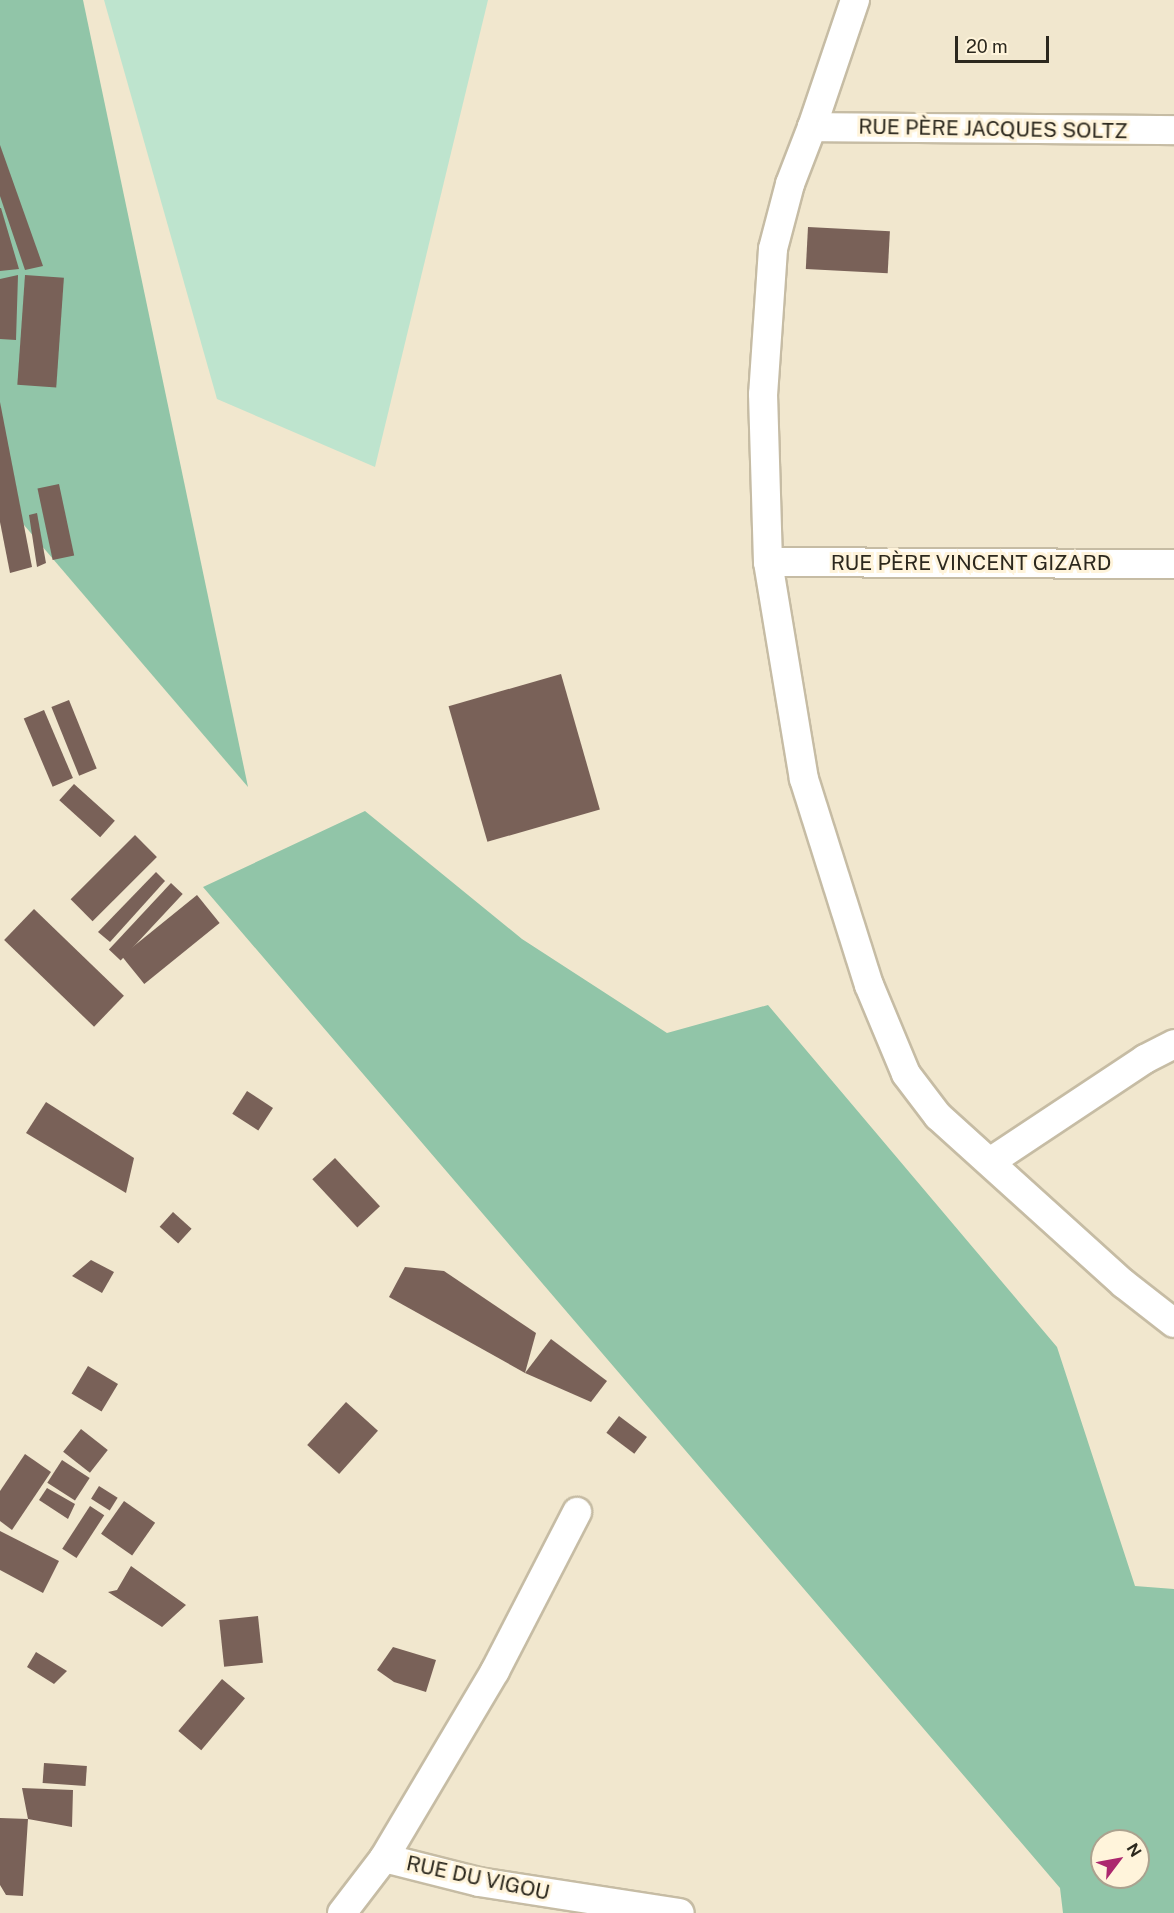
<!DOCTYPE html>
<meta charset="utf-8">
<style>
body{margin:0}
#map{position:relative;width:1174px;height:1913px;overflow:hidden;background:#f1e7ce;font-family:"Public Sans",sans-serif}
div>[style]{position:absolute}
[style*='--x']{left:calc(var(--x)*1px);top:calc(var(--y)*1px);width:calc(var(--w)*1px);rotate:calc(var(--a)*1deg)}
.green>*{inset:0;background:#bee4ce}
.forest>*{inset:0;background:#91c5a8}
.building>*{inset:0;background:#796158;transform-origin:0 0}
.roads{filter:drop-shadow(2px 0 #c6bca4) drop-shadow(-2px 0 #c6bca4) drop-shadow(0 2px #c6bca4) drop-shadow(0 -2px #c6bca4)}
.street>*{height:28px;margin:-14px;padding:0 14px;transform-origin:14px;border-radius:14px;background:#fff}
span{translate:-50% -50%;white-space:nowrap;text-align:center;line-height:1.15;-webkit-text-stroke:6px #fff4db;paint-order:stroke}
.street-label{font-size:21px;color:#2c281e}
.north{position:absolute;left:1090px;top:1829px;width:60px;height:60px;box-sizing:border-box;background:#fff4db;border:2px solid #aba28f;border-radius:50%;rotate:58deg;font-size:16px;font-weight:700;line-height:24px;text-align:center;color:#2c281e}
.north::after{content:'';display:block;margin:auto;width:21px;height:27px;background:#ac276e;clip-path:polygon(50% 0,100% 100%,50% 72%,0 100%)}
.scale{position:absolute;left:955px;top:36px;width:94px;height:27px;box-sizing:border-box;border:3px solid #2c281e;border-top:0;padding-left:8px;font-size:18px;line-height:21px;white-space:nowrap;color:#2c281e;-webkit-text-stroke:4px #fff4db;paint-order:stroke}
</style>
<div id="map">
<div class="green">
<i style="clip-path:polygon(104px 0,488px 0,375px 467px,217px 399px)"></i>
</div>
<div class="forest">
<i style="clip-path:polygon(0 0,83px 0,248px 787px,0 497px)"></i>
<i style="clip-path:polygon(evenodd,365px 811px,522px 939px,667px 1033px,768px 1005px,1057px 1347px,1135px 1586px,1174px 1589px,1174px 1913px,1063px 1913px,1060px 1888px,203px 887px,365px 811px,1102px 1841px,1138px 1841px,1138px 1877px,1102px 1877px,1102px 1841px)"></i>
</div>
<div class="building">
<i style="clip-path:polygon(0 145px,43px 266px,25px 270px,0 196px)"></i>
<i style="clip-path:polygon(0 208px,1px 208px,19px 269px,0 271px)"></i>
<i style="left:808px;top:227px;width:82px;height:42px;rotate:3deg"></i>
<i style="clip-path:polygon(18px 275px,16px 340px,0 339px,0 279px)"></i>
<i style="left:25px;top:275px;width:39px;height:110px;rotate:4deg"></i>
<i style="clip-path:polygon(0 402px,32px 567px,10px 573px,0 522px)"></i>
<i style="left:59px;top:484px;width:73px;height:22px;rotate:78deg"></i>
<i style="clip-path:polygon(37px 513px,46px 563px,37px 567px,29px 515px)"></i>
<i style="left:561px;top:674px;width:141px;height:117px;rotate:74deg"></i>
<i style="left:69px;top:700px;width:74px;height:19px;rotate:68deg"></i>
<i style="left:44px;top:710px;width:74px;height:22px;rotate:67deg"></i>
<i style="left:74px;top:784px;width:55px;height:22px;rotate:42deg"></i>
<i style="left:135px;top:835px;width:31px;height:91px;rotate:45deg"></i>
<i style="clip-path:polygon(156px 872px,165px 881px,110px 942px,98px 932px)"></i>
<i style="left:171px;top:883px;width:16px;height:91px;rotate:43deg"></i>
<i style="left:197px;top:895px;width:36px;height:97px;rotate:51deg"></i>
<i style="left:34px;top:909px;width:125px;height:43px;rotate:44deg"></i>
<i style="left:247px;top:1091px;width:31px;height:27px;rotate:33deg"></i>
<i style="clip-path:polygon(46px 1102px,134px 1158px,126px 1193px,26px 1133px)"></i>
<i style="left:335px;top:1158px;width:66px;height:31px;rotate:47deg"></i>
<i style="left:173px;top:1212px;width:25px;height:20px;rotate:42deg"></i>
<i style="clip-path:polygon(91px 1260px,114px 1272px,102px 1293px,72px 1276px)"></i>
<i style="clip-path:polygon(405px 1267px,444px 1271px,536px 1333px,525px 1373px,389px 1297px)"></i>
<i style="clip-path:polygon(551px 1339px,607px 1381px,591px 1402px,525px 1373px)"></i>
<i style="left:88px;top:1366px;width:35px;height:32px;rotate:31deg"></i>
<i style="left:346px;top:1402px;width:43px;height:58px;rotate:42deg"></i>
<i style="left:619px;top:1416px;width:35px;height:21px;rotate:37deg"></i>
<i style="left:81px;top:1429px;width:34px;height:29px;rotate:38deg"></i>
<i style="clip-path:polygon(25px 1454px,51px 1472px,12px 1530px,0 1521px,0 1491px)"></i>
<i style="left:62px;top:1460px;width:33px;height:27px;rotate:33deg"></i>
<i style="left:99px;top:1486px;width:22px;height:15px;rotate:32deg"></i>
<i style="clip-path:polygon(47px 1488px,75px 1504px,68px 1519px,39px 1500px)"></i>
<i style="left:124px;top:1501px;width:38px;height:40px;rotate:35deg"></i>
<i style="left:90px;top:1506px;width:17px;height:51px;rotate:33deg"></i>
<i style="clip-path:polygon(0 1531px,59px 1561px,43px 1593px,0 1570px)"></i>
<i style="clip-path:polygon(131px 1566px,186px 1605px,162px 1627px,108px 1592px,117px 1590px)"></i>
<i style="left:258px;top:1616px;width:47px;height:39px;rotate:84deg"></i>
<i style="clip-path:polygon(393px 1647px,436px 1660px,426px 1692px,394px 1682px,377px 1670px)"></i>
<i style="clip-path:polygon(36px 1652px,67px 1671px,54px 1684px,27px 1667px)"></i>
<i style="left:222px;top:1679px;width:30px;height:68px;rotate:40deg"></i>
<i style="left:44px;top:1763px;width:43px;height:20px;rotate:4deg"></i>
<i style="clip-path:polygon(22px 1788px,73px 1790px,72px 1827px,28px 1819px,23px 1896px,6px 1895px,0 1885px,0 1818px,28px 1819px)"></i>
</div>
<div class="roads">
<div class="street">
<i style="--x:855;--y:0;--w:134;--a:108.7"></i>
<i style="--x:812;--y:127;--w:61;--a:111.1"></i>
<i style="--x:790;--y:184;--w:67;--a:104.7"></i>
<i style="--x:773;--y:249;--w:145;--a:93.9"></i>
<i style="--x:763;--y:394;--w:168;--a:88.3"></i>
<i style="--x:768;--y:562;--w:220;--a:80.6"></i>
<i style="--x:804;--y:779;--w:216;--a:72.5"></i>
<i style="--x:869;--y:985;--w:96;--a:67.4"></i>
<i style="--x:906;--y:1074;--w:53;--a:52.7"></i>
<i style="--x:938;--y:1116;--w:251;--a:42.1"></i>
<i style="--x:1124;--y:1284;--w:63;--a:38"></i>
<i style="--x:812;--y:127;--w:362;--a:0.5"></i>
<i style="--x:768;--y:562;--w:406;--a:0.3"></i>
<i style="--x:990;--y:1162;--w:186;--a:-33.6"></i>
<i style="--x:1145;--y:1059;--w:33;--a:-27"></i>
<i style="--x:384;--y:1858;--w:98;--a:14.2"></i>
<i style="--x:479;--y:1882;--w:203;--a:8.8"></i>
<i style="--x:342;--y:1913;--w:69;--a:-52.6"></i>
<i style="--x:384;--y:1858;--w:217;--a:-59.3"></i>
<i style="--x:495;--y:1671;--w:179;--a:-62.7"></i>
</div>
</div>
<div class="street-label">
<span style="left:993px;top:129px;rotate:1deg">RUE PÈRE JACQUES SOLTZ</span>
<span style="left:971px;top:563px">RUE PÈRE VINCENT GIZARD</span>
<span style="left:478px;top:1878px;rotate:12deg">RUE DU VIGOU</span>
</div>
<div class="north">N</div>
<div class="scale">20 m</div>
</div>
